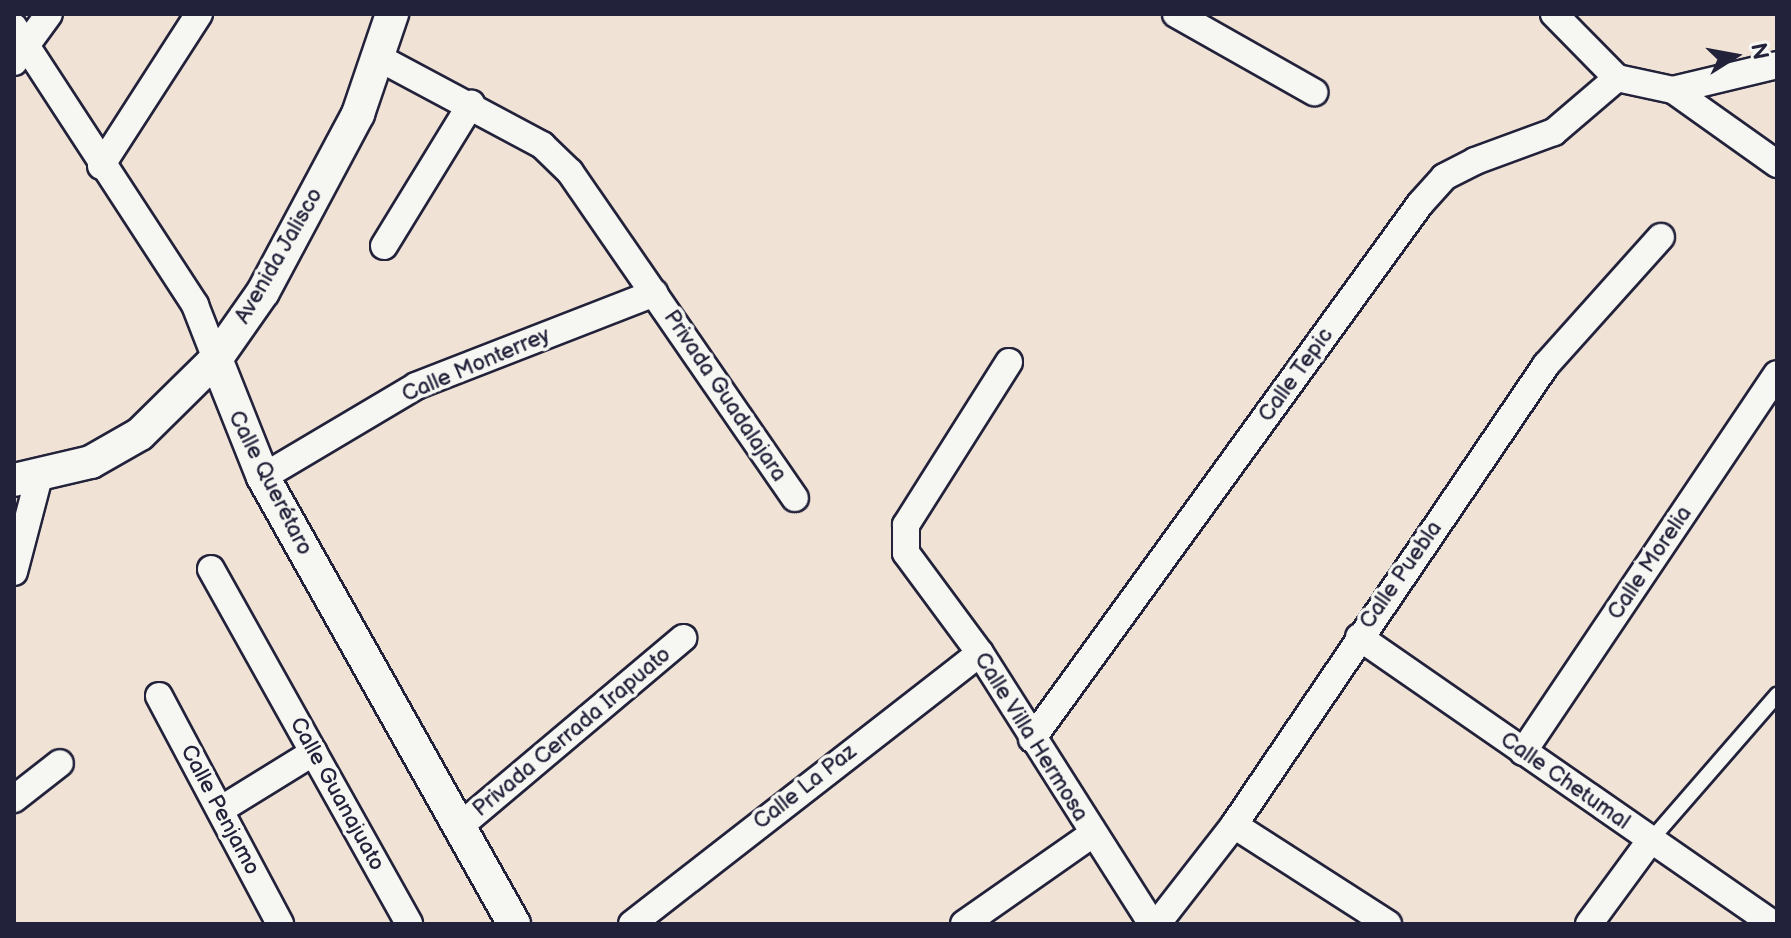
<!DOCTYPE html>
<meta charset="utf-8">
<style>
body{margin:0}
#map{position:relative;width:1791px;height:938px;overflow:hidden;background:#f1e2d6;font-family:"Balsamiq Sans",sans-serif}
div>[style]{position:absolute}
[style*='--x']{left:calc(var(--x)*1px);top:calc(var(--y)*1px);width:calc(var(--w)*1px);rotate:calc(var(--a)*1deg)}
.roads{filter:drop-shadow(2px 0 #22223b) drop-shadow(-2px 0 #22223b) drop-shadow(0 2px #22223b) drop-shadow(0 -2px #22223b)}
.service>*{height:14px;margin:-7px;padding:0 7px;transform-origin:7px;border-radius:7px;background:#f6f6f2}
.minor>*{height:26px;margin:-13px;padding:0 13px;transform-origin:13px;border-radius:13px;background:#f6f6f2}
.tertiary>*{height:32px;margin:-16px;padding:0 16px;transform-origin:16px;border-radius:16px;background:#f6f6f2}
span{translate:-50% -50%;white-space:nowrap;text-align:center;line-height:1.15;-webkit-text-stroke:7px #f6f6f2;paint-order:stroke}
.street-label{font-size:22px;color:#22223b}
.frame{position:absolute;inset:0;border:16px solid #22223b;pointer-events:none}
.north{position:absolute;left:1695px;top:16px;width:80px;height:80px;-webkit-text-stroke:6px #f6f6f2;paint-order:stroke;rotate:79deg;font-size:22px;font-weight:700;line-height:32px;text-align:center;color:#22223b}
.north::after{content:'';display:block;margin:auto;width:28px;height:36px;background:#22223b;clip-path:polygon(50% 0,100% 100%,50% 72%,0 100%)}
</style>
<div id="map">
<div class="roads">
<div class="service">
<i style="--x:1650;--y:841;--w:194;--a:-49"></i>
</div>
<div class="minor">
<i style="--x:1176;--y:14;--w:159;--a:29.5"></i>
<i style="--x:1554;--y:14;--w:90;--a:45.5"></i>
<i style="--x:1617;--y:78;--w:57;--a:12.1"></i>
<i style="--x:1673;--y:90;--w:128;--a:35.4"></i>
<i style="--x:14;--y:27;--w:332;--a:56.9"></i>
<i style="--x:195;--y:305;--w:58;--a:68.7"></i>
<i style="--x:381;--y:59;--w:183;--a:28.1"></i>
<i style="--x:542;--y:145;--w:39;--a:44"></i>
<i style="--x:570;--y:172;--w:396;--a:55.4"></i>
<i style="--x:14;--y:62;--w:59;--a:-53.9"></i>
<i style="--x:1673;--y:90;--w:107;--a:-13.5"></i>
<i style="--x:101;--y:166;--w:181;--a:-57.2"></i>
<i style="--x:384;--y:246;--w:167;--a:-58.5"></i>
<i style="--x:1009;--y:362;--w:193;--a:122.3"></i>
<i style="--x:906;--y:525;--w:28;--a:90"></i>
<i style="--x:906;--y:553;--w:124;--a:53.5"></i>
<i style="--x:980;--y:653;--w:321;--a:57.6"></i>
<i style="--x:263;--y:477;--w:178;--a:-30.7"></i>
<i style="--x:416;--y:386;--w:256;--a:-21.3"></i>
<i style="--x:211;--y:569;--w:406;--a:60.8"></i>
<i style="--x:14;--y:572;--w:98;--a:-75.3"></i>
<i style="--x:1359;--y:637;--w:504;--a:34.73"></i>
<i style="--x:159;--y:696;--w:258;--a:62"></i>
<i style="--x:1032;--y:739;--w:661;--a:-54.05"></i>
<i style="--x:1420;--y:204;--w:36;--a:-48"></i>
<i style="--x:1444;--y:177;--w:35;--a:-27"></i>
<i style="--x:1475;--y:161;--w:84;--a:-20.2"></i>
<i style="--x:1554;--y:132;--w:83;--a:-40.6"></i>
<i style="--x:1523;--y:752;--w:455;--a:-56.1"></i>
<i style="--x:14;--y:799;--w:58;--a:-38"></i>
<i style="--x:220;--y:810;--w:110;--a:-31.7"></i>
<i style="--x:1234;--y:825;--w:183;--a:32.7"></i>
<i style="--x:460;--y:826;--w:292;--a:-40.1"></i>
<i style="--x:632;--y:924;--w:441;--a:-37.9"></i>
<i style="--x:964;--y:924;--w:155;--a:-35"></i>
<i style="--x:1157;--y:924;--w:125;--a:-52.1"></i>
<i style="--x:1234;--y:825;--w:556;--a:-55.85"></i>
<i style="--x:1546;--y:365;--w:172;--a:-48.1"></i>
<i style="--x:1589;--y:924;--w:103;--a:-53.7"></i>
</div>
<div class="tertiary">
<i style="--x:216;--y:359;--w:127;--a:68.3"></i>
<i style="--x:263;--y:477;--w:513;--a:60.68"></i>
<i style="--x:14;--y:480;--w:79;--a:-13.2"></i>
<i style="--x:91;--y:462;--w:56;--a:-29.7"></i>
<i style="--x:140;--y:434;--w:107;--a:-44.6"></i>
<i style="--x:216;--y:359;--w:82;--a:-55"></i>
<i style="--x:263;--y:292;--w:202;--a:-61.9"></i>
<i style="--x:358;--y:114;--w:106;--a:-71.2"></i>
</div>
</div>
<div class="street-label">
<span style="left:279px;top:256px;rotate:-60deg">Avenida Jalisco</span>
<span style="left:476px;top:365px;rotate:-23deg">Calle Monterrey</span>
<span style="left:1296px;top:375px;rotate:-54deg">Calle Tepic</span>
<span style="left:725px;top:396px;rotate:56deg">Privada Guadalajara</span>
<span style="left:270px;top:483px;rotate:63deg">Calle Querétaro</span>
<span style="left:1650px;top:563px;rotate:-56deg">Calle Morelia</span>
<span style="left:1401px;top:575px;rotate:-55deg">Calle Puebla</span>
<span style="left:572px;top:732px;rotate:-40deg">Privada Cerrada Irapuato</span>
<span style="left:1031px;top:737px;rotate:58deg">Calle Villa Hermosa</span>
<span style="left:1565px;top:781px;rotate:35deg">Calle Chetumal</span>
<span style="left:805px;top:787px;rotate:-38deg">Calle La Paz</span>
<span style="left:337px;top:794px;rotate:61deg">Calle Guanajuato</span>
<span style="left:220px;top:810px;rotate:62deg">Calle Penjamo</span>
</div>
<div class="frame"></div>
<div class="north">N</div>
</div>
